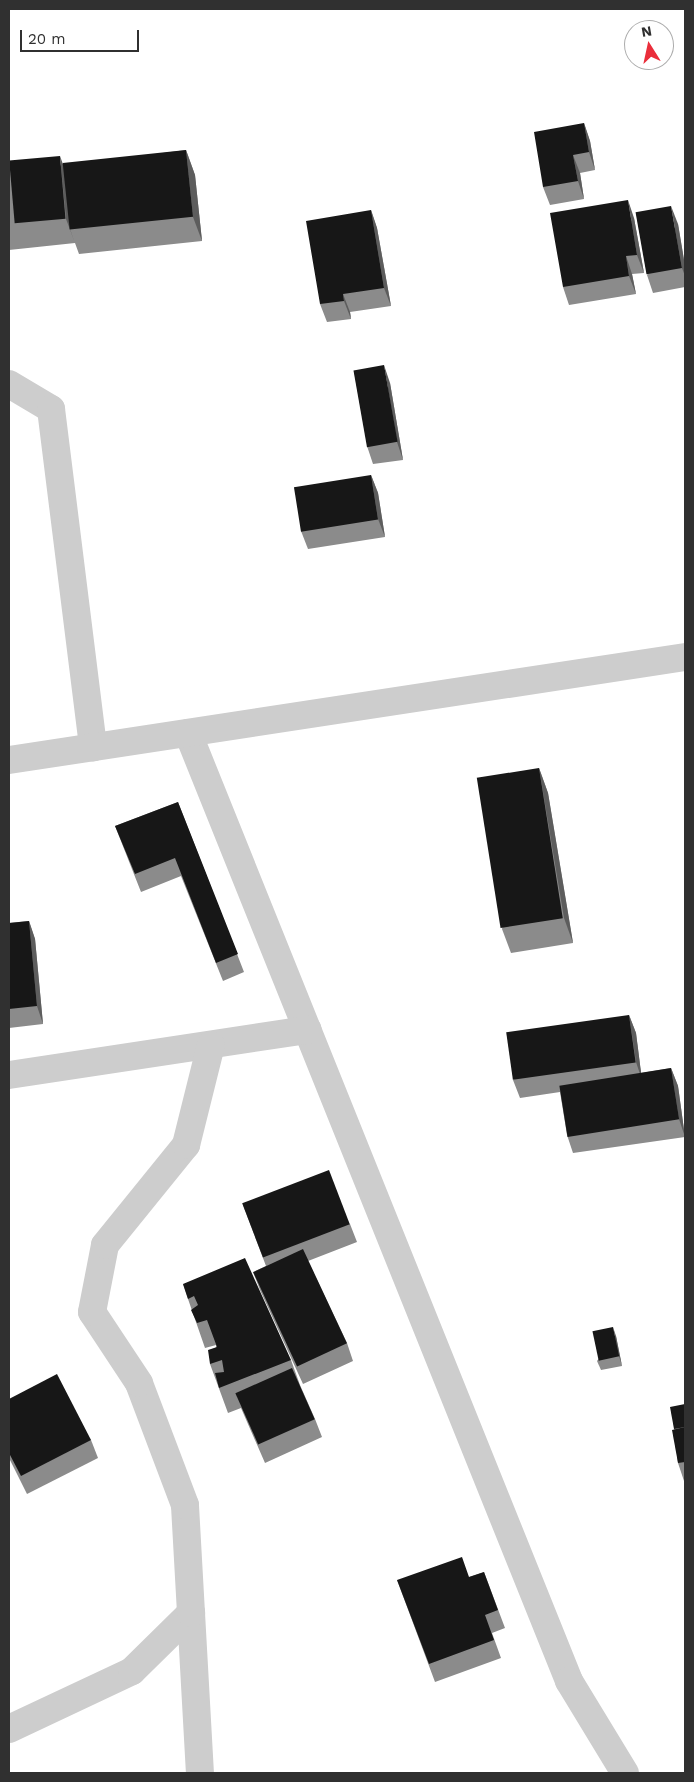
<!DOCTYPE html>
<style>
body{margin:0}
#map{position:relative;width:694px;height:1782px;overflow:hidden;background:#fff;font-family:"Work Sans",sans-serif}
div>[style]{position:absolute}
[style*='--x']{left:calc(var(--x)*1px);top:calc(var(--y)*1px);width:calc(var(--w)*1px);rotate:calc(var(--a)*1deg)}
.minor>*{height:28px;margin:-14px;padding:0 14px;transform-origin:14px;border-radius:14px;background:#cdcdcd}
.tertiary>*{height:28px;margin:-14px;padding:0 14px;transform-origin:14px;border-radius:14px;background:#cdcdcd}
.wall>*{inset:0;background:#8b8b8b}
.shaded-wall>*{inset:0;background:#5d5d5d}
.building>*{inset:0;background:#171717;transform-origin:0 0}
span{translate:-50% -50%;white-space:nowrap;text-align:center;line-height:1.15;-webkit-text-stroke:5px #fff;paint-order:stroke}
.frame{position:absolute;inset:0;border:10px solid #303030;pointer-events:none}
.north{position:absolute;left:624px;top:20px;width:50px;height:50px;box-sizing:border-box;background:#fff;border:1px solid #acacac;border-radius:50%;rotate:350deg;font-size:14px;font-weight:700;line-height:20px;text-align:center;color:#303030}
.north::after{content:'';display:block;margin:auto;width:18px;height:22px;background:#ea2e3b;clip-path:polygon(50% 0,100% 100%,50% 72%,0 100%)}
.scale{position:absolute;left:20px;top:30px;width:119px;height:22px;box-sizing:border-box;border:2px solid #303030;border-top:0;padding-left:6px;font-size:15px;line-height:18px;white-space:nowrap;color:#303030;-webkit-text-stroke:4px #fff;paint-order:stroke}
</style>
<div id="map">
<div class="minor">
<i style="--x:9;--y:384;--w:49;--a:30.8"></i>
<i style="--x:51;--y:409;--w:341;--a:82.9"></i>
<i style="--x:188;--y:733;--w:1022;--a:68.1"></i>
<i style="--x:569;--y:1681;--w:108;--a:58.7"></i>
<i style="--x:9;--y:1075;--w:302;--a:-8.6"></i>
<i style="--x:191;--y:1613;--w:160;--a:86.8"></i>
<i style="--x:9;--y:1729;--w:136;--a:-25.2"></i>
<i style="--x:132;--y:1671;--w:83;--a:-44.5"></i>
<i style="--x:191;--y:1613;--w:108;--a:-93.2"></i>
<i style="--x:185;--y:1505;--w:130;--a:-110.7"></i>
<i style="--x:139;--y:1383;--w:85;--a:-123.5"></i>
<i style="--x:92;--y:1312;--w:68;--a:-79"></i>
<i style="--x:105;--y:1245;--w:129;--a:-51"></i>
<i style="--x:186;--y:1145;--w:103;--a:-76"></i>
</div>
<div class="tertiary">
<i style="--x:9;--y:760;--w:684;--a:-8.66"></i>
</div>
<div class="wall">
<i style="clip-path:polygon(584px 123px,590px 141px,595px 170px,580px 173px,584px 199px,550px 205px,543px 187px)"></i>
<i style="clip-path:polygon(186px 150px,195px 175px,202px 241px,79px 254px,75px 243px,9px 250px,9px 161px,63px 166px)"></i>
<i style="clip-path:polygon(371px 210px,377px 228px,391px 306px,350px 312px,351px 319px,327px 322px,320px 304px)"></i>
<i style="clip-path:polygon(634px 218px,644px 273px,632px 274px,636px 294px,569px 305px,563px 287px)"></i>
<i style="clip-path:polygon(678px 224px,685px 266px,685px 287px,653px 293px,647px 275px)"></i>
<i style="clip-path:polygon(390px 383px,403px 460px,373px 464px,367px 446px)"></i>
<i style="clip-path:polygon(371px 475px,378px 493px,385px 537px,308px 549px,301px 531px)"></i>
<i style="clip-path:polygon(539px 768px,548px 793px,573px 943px,511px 953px,502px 929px)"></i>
<i style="clip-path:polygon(178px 802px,244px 972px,223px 981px,181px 876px,141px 892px,115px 826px)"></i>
<i style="clip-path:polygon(29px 921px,35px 939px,43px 1024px,9px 1028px,9px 923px)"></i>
<i style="clip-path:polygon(629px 1015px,636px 1033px,641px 1073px,671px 1068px,678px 1086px,685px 1137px,573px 1153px,567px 1135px,560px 1092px,520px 1098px,513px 1080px)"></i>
<i style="clip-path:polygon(243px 1205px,350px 1224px,357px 1242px,308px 1261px,347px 1343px,353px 1361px,303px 1384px,260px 1290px,253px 1272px,266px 1266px)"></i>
<i style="clip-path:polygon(183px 1284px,291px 1360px,300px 1385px,315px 1419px,322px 1437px,265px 1463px,241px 1408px,228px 1413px,210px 1364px,216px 1347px,216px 1345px,205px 1348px,188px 1299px)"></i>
<i style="clip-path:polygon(616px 1336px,622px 1366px,601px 1370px,597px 1361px)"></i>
<i style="clip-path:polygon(9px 1399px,91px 1440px,98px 1458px,27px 1494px,9px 1458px)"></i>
<i style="clip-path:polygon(685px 1404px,685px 1481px,684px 1481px,678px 1463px,674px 1429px)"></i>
<i style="clip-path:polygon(484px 1572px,505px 1628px,492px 1633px,501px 1658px,435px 1682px,397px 1580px,469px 1577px)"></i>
</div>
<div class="shaded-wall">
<i style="clip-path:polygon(584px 123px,590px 141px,595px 170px,589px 152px)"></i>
<i style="clip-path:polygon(186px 150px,195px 175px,202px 241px,193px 217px)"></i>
<i style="clip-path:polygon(573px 155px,580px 173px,584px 199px,578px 181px)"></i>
<i style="clip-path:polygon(60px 156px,69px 181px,70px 229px,75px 243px,66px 219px)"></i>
<i style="clip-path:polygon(628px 200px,634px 218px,644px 273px,637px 255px)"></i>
<i style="clip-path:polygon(671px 206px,678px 224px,685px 266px,685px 276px,682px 268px)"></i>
<i style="clip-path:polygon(371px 210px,377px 228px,391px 306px,384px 288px)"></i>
<i style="clip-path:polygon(626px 256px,632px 274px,636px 294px,629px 276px)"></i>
<i style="clip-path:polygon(343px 294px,350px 312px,351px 319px,344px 301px)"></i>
<i style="clip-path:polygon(384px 365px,390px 383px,403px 460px,397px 442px)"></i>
<i style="clip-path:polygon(371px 475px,378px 493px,385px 537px,378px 519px)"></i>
<i style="clip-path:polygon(539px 768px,548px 793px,573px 943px,564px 918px)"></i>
<i style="clip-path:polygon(29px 921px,35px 939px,43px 1024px,37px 1006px)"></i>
<i style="clip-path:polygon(629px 1015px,636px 1033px,642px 1080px,636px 1062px)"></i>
<i style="clip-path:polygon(671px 1068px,678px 1086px,685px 1137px,679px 1119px)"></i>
<i style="clip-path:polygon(613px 1327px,616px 1336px,622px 1366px,619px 1356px)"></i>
</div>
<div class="building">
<i style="clip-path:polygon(584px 123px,589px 152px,573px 155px,578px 181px,543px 187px,534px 132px)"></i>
<i style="left:186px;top:150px;width:67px;height:124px;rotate:84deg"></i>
<i style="left:60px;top:156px;width:63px;height:51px;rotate:85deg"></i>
<i style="clip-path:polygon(628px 200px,637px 255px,626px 256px,629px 276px,563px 287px,550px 213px)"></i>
<i style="left:671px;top:206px;width:63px;height:36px;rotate:80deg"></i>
<i style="clip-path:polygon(371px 210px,384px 288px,343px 294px,344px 301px,320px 304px,306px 221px)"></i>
<i style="left:384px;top:365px;width:78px;height:31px;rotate:80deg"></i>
<i style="left:371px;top:475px;width:45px;height:78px;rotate:81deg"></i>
<i style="left:539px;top:768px;width:152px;height:63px;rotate:81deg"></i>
<i style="clip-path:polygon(178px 802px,238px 954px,216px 963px,175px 858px,135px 874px,115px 826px)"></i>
<i style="clip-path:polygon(29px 921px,37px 1006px,9px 1009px,9px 923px)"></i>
<i style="left:629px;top:1015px;width:48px;height:124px;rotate:82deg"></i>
<i style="left:671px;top:1068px;width:52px;height:113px;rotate:81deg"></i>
<i style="left:329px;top:1170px;width:58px;height:93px;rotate:69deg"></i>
<i style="left:303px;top:1249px;width:104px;height:55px;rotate:65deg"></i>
<i style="clip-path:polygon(245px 1258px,291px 1360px,219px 1388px,215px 1373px,224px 1372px,222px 1360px,210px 1364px,208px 1350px,217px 1347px,207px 1320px,197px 1323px,191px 1310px,198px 1305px,194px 1296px,188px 1299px,183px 1284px)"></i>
<i style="left:613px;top:1327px;width:30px;height:21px;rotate:78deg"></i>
<i style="left:292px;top:1368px;width:56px;height:62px;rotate:66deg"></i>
<i style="clip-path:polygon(57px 1374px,91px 1440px,21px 1476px,9px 1453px,9px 1399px)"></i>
<i style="clip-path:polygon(685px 1404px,685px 1427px,674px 1429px,670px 1407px)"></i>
<i style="clip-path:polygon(685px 1427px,685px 1462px,678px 1463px,672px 1430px)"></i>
<i style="clip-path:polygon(462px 1557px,469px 1577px,484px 1572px,498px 1610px,485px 1615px,494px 1640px,429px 1664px,397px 1580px)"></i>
</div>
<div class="frame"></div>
<div class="north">N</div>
<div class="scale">20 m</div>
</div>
